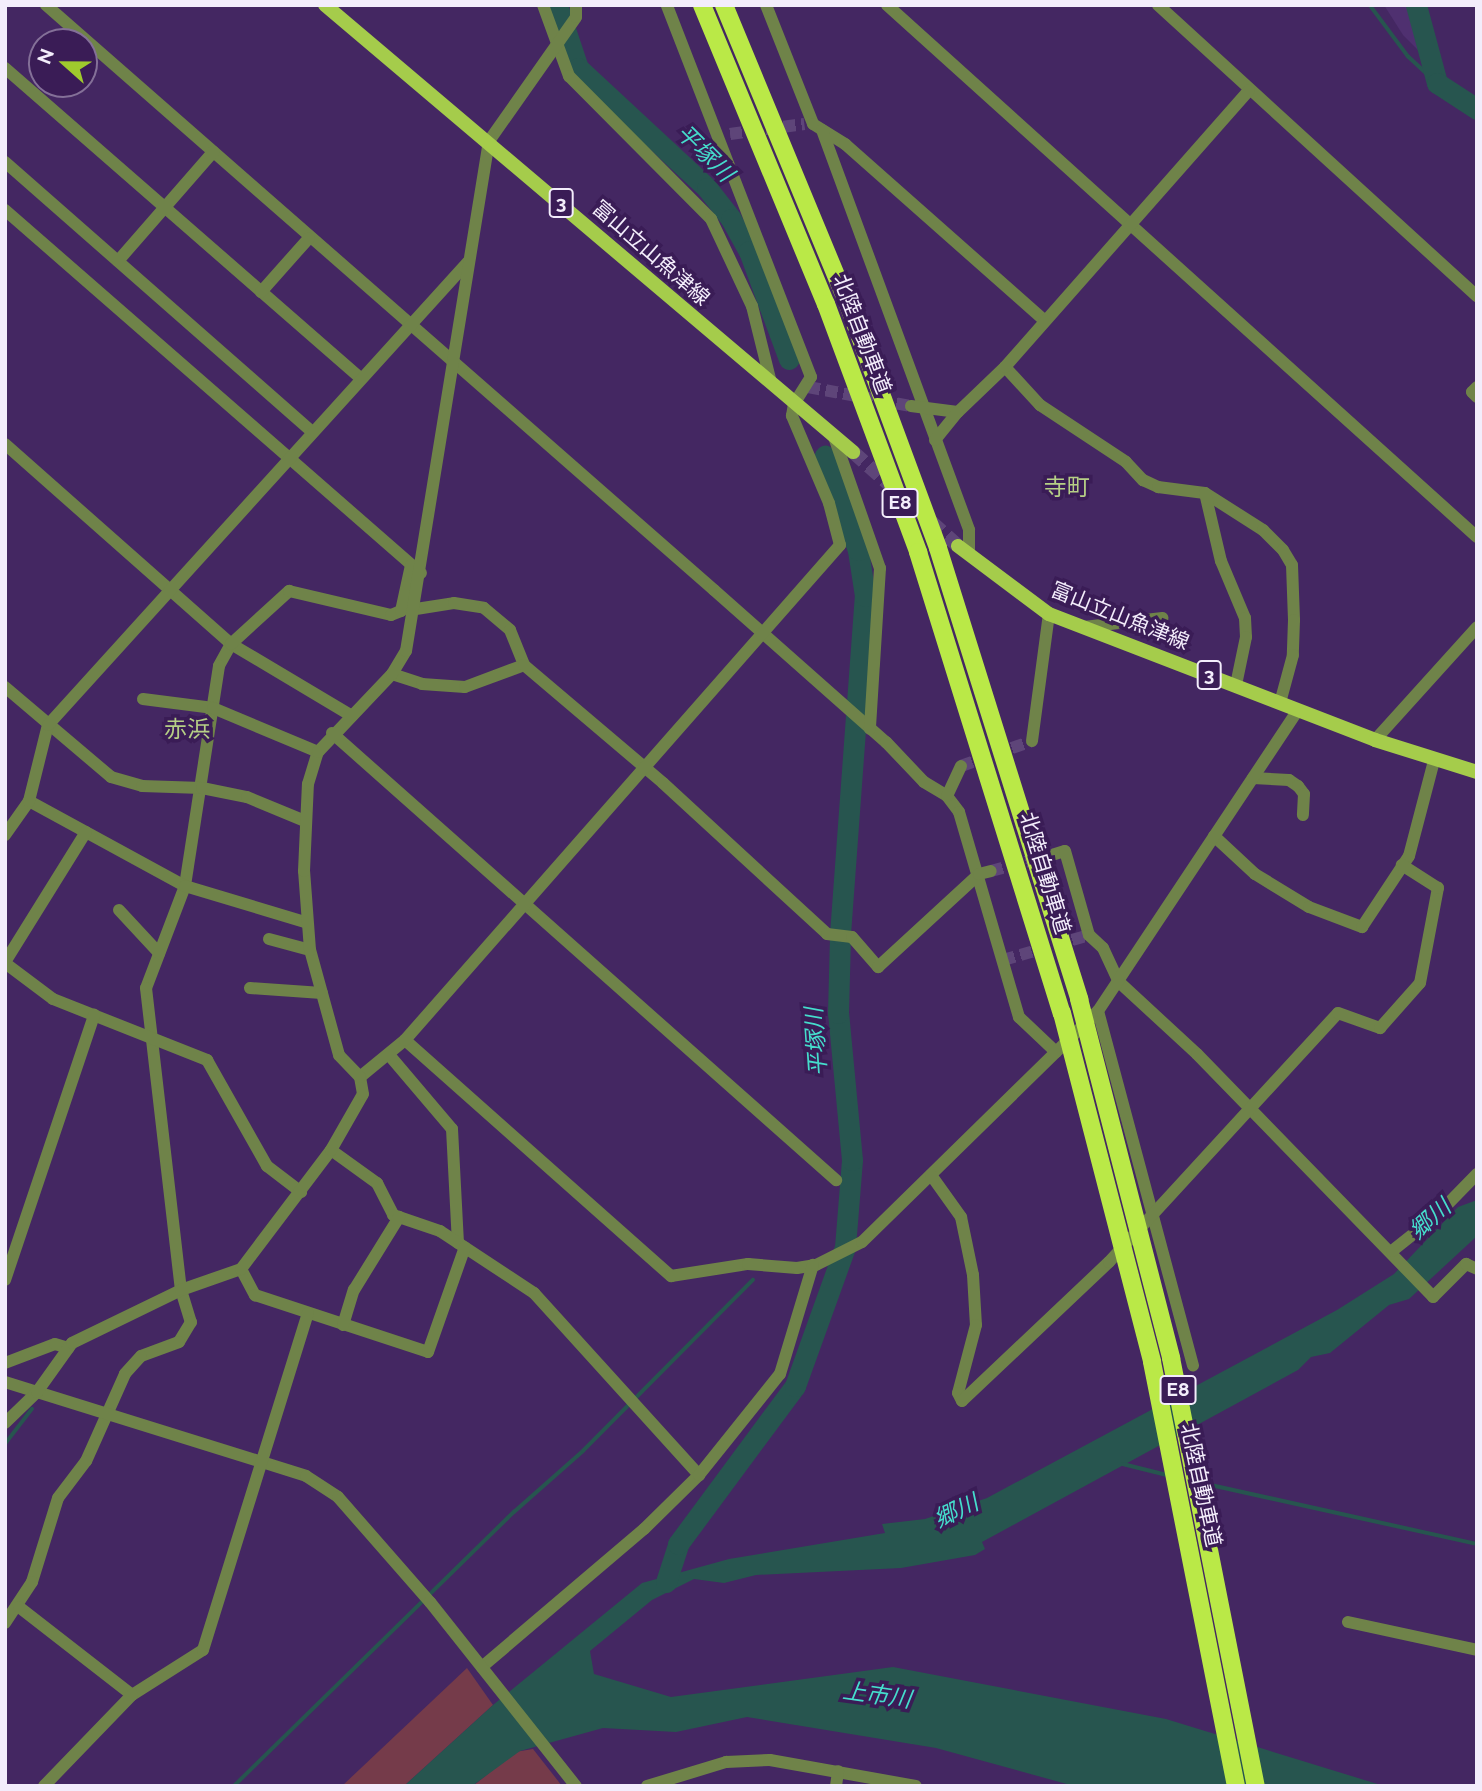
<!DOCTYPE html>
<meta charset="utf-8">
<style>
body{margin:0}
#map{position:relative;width:1482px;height:1791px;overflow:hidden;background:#442762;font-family:Raleway,"Noto Sans JP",sans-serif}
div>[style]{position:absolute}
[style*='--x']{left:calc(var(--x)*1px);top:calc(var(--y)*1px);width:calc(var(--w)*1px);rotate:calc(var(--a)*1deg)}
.built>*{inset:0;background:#4f3070}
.green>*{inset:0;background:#753b4a}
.water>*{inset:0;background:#27554f}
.stream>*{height:3.5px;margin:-1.75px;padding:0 1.75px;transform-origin:1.75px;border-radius:1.75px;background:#27554f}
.river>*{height:21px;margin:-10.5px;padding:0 10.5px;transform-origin:10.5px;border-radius:10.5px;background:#27554f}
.minor-tunnel>*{height:12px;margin-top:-6px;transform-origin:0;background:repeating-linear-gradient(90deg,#5e4579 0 12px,transparent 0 18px)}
.major-tunnel>*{height:14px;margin-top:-7px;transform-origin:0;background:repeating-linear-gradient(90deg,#5e4579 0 14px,transparent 0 21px)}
.minor>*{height:12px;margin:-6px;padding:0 6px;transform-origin:6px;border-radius:6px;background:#6f8349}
.major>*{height:14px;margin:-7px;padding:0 7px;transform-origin:7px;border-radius:7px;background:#a5cc4b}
.highway>*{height:18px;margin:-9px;padding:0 9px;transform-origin:9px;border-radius:9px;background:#bae947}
.highway-bridge>*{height:18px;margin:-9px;padding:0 9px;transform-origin:9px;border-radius:9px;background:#bae947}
span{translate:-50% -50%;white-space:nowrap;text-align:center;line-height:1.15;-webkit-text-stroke:7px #3a1c56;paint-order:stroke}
.shield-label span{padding:2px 5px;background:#3a1c56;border:2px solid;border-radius:5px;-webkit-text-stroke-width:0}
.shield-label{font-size:19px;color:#f3edfb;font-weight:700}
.street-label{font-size:21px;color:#f3edfb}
.water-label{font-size:23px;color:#45ddcc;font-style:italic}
.neighbourhood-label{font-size:23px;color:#b6cf86}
.frame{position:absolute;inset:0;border:7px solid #f3edfb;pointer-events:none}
.north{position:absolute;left:28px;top:28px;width:70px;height:70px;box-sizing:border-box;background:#3a1c56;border:2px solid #847098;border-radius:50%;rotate:291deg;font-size:19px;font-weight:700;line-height:28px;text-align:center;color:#f3edfb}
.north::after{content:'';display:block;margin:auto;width:24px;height:32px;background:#9fca2d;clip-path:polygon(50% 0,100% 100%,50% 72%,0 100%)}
</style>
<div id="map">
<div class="built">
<i style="clip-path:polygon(1384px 5px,1409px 5px,1418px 50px,1403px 35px)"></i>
</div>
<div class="green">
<i style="clip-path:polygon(467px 1668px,493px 1705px,404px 1786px,342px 1786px)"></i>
<i style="clip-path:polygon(533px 1749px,562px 1786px,473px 1786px,515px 1752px)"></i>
</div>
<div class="water">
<i style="clip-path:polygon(1477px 1200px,1477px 1236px,1409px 1299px,1389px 1305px,1330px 1353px,1311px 1357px,1298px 1370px,982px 1542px,985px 1549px,975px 1555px,901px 1568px,756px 1575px,724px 1583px,694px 1579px,652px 1600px,590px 1651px,594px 1674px,671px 1697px,893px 1667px,1166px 1719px,1384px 1786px,1074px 1786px,936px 1748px,747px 1717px,676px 1732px,603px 1728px,520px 1751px,472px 1786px,404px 1786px,493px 1705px,642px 1583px,729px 1559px,885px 1533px,882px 1524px,925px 1519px,987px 1498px,1337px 1310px,1394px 1274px,1458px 1207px)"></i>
</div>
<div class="stream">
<i style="--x:1370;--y:5;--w:64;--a:53.3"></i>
<i style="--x:1408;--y:56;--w:40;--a:43"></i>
<i style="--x:5;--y:1444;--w:44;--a:-52.4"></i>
<i style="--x:1123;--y:1464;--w:45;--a:14"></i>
<i style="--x:1202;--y:1483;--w:282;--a:12.5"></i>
<i style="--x:234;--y:1786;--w:392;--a:-44.4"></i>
<i style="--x:514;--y:1512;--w:92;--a:-41.5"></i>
<i style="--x:583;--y:1451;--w:241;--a:-45.2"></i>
</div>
<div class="river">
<i style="--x:557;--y:5;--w:66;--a:71.6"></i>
<i style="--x:578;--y:68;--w:176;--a:42.9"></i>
<i style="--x:707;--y:188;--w:39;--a:52"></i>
<i style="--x:731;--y:219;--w:37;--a:61"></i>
<i style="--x:749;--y:251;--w:115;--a:69.7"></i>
<i style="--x:1416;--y:5;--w:81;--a:74.9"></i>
<i style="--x:1437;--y:83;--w:48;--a:33"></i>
<i style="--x:666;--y:1582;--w:40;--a:-72"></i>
<i style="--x:678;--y:1544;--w:197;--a:-53.5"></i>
<i style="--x:795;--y:1386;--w:148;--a:-70.2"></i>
<i style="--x:845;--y:1247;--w:87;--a:-85.4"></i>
<i style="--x:852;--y:1160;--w:148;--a:-95.4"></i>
<i style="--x:838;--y:1013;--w:79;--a:-88.5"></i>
<i style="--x:840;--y:934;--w:339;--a:-85.8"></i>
<i style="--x:865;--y:596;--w:47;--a:-98.7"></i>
<i style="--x:858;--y:550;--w:100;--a:-109.3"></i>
</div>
<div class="minor-tunnel">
<i style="--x:730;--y:134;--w:75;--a:-7.7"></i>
<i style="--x:808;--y:387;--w:105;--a:10.5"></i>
<i style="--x:961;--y:766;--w:75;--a:-19.4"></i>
<i style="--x:991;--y:871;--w:66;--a:-14.9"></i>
<i style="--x:1003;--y:960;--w:90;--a:-16.2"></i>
</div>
<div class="major-tunnel">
<i style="--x:853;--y:452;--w:141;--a:41.8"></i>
</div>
<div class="minor">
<i style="--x:46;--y:5;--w:888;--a:41.21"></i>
<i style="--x:714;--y:590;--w:230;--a:41.5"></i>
<i style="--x:886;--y:742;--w:55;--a:46.5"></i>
<i style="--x:924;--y:782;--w:27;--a:31"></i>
<i style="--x:947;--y:796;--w:20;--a:53"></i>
<i style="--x:959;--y:812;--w:214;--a:73.7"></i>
<i style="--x:1019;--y:1017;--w:51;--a:43.4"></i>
<i style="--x:543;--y:5;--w:76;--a:69.9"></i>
<i style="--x:569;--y:76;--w:202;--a:45.2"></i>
<i style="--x:711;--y:219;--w:96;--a:64.8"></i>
<i style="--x:752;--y:306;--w:79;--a:76.1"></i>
<i style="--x:766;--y:5;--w:128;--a:68.4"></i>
<i style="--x:813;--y:124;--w:38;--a:32"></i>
<i style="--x:845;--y:144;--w:266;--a:41.5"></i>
<i style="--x:887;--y:5;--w:794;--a:42.04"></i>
<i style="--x:1158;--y:5;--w:432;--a:42.4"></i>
<i style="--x:5;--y:68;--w:470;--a:41.1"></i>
<i style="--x:822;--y:130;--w:426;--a:69.8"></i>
<i style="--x:969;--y:530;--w:24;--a:90"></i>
<i style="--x:5;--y:162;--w:409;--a:41.3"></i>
<i style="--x:5;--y:210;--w:552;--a:41.11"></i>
<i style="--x:118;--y:261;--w:145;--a:-48.9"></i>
<i style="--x:261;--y:292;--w:72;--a:-48.4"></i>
<i style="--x:1005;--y:367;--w:52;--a:47.4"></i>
<i style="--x:1040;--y:405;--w:103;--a:33.5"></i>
<i style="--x:1126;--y:462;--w:25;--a:47"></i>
<i style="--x:1143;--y:480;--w:17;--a:25"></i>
<i style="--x:1158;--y:487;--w:47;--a:7.3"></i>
<i style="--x:1205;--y:493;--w:69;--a:32.5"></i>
<i style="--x:1263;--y:530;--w:28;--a:45"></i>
<i style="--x:1283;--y:550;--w:17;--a:59"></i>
<i style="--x:1292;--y:565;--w:55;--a:87.9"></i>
<i style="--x:1294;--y:620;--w:35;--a:92"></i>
<i style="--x:1293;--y:655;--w:50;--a:105.2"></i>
<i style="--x:1477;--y:387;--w:7;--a:135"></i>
<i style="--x:1472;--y:392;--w:7;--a:45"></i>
<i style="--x:911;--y:406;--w:47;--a:7.3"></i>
<i style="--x:958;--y:412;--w:65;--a:-43.8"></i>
<i style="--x:1005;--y:367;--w:369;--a:-48.6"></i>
<i style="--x:834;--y:437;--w:139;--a:70.7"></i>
<i style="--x:880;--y:568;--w:161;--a:93.6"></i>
<i style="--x:935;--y:440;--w:36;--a:-51"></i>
<i style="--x:5;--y:444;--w:302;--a:41.5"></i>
<i style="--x:231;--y:644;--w:25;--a:119"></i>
<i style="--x:219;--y:666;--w:223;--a:98.8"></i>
<i style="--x:185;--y:886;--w:109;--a:110.9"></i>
<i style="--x:146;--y:988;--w:304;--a:83.4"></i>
<i style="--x:181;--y:1290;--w:34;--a:73"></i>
<i style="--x:191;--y:1322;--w:23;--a:121"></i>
<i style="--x:179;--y:1342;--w:40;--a:159.8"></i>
<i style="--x:141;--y:1356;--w:24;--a:132"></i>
<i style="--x:125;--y:1374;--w:95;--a:114.1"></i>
<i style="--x:86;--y:1461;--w:46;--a:127.1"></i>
<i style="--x:58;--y:1498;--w:88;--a:107.2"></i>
<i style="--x:32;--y:1582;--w:49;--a:123.4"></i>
<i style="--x:1205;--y:493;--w:70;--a:76.8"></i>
<i style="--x:1221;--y:561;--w:62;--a:67.2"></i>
<i style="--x:1245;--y:618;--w:19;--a:87"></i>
<i style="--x:1246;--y:637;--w:49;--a:101.8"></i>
<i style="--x:416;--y:609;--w:38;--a:-9"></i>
<i style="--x:454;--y:603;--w:30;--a:9"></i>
<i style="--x:484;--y:608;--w:34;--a:40"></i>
<i style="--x:510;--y:630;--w:38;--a:68"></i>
<i style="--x:1084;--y:627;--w:79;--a:-6.6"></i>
<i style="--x:392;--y:674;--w:32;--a:18"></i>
<i style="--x:422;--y:684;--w:43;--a:4"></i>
<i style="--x:465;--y:687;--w:63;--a:-20.4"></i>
<i style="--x:524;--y:665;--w:182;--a:40.3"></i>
<i style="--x:663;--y:783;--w:223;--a:42.6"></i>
<i style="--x:827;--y:934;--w:25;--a:7"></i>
<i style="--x:852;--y:937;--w:40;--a:49"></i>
<i style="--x:878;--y:967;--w:137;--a:-42.6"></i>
<i style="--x:979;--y:874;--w:12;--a:-14"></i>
<i style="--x:5;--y:687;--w:139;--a:40.3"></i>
<i style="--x:111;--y:777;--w:32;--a:16"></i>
<i style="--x:142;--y:786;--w:60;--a:1.9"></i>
<i style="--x:202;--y:788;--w:46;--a:11.3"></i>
<i style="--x:247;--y:797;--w:63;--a:22.5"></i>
<i style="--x:143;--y:699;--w:71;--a:7.3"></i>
<i style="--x:213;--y:708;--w:114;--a:22.7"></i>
<i style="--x:352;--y:716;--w:141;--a:-149.2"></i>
<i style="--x:231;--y:644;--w:79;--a:-42.4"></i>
<i style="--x:289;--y:591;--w:105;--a:13.2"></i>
<i style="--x:391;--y:615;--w:11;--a:-22"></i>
<i style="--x:401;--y:611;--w:47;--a:-77.7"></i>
<i style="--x:332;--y:733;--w:674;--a:41.57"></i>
<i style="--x:1375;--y:740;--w:152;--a:-47.9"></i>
<i style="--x:1032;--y:741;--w:128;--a:-82.4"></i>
<i style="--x:1253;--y:778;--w:36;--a:3"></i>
<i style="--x:1289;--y:780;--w:11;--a:34"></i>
<i style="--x:1298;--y:786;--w:10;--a:53"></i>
<i style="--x:1304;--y:794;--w:21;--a:93"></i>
<i style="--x:947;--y:796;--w:33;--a:-65"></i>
<i style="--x:29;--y:801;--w:178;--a:28.6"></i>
<i style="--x:185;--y:886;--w:125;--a:16.7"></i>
<i style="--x:5;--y:835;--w:42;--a:-54.8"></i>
<i style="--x:29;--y:801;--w:78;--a:-76"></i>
<i style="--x:48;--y:725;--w:625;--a:-47.79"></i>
<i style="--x:1214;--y:836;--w:56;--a:42.8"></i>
<i style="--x:1255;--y:874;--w:63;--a:31.4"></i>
<i style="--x:1309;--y:907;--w:57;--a:20.7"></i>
<i style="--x:1362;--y:927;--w:85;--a:-56.5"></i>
<i style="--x:1409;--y:856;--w:98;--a:-75.3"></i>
<i style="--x:1055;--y:854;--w:10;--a:-17"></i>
<i style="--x:1065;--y:851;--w:87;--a:74.1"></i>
<i style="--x:1089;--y:935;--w:19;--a:43"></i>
<i style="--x:1103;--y:948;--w:38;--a:65"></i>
<i style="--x:1119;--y:982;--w:106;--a:42.7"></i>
<i style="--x:1197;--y:1054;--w:339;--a:45.8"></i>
<i style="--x:1433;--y:1297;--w:47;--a:-45"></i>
<i style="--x:1466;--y:1264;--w:12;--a:24"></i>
<i style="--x:119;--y:910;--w:59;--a:47.1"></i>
<i style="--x:269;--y:939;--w:42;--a:15"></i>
<i style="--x:5;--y:962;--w:153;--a:-58.1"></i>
<i style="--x:5;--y:963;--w:60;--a:36.9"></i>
<i style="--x:53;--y:999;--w:166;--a:21.6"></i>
<i style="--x:207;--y:1060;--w:122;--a:60.5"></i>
<i style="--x:267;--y:1166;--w:43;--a:37.4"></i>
<i style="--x:250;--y:988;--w:72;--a:4"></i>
<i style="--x:1098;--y:1011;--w:367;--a:75"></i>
<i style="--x:405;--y:1040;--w:356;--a:41.6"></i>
<i style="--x:671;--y:1276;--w:78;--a:-8.9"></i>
<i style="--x:748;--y:1264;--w:49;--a:4.7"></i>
<i style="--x:797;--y:1268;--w:19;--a:-9"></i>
<i style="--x:816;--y:1265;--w:51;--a:-26.6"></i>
<i style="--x:862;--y:1242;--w:330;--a:-44.4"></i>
<i style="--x:1098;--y:1011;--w:360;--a:-56.4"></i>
<i style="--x:390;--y:1056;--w:96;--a:49.7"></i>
<i style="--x:452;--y:1129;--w:114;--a:87"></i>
<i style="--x:360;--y:1077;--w:58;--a:-39.4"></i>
<i style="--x:405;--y:1040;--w:659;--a:-48.69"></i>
<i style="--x:840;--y:545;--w:43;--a:-104.7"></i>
<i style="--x:829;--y:503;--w:95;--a:-113"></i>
<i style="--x:792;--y:416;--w:12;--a:-81"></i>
<i style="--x:794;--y:404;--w:32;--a:-58"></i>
<i style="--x:811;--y:377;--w:399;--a:-111.2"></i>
<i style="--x:331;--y:1150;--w:57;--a:35.7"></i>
<i style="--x:377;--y:1183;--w:36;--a:63"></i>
<i style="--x:393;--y:1215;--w:50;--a:18.8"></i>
<i style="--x:440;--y:1231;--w:113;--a:33.4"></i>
<i style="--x:534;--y:1293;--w:246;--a:47.8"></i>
<i style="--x:699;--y:1475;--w:77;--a:135.5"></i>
<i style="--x:644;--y:1529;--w:213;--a:139.6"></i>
<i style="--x:931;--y:1175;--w:52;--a:54.5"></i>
<i style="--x:961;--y:1217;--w:59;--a:78.3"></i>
<i style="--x:973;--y:1275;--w:50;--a:86.6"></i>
<i style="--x:976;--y:1325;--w:70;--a:104.8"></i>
<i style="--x:958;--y:1393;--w:9;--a:63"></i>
<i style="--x:962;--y:1401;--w:202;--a:-43.4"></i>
<i style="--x:1109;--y:1262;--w:338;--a:-47.4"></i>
<i style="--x:1338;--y:1013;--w:45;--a:19.7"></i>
<i style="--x:1380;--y:1028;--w:60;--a:-48.4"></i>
<i style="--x:1420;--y:983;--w:97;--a:-79.3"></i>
<i style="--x:1438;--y:888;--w:43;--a:-147.4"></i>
<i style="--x:1392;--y:1251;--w:56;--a:-38.5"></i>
<i style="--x:1436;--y:1216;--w:59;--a:-45.7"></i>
<i style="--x:241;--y:1269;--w:30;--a:62"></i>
<i style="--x:255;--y:1295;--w:182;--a:18.2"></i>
<i style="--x:428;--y:1352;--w:111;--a:-70.6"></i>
<i style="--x:5;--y:1280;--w:280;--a:-71.4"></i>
<i style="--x:343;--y:1325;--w:37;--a:-73"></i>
<i style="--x:354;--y:1290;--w:86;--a:-58.3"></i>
<i style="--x:5;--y:1363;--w:53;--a:-20.8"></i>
<i style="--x:55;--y:1344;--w:14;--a:17"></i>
<i style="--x:5;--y:1382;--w:315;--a:17.3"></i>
<i style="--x:306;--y:1476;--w:38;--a:33"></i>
<i style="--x:338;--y:1497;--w:140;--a:48.8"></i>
<i style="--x:430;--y:1602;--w:235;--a:51.6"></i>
<i style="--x:5;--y:1423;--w:45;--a:-44.1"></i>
<i style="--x:37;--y:1392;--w:60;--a:-54.5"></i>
<i style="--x:72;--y:1343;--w:121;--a:-25.9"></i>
<i style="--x:181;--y:1290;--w:64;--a:-19.3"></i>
<i style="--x:241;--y:1269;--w:149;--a:-52.9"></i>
<i style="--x:331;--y:1150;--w:64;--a:-60.3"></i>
<i style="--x:363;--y:1094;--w:17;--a:-100"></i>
<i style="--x:360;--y:1077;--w:30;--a:-134"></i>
<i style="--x:339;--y:1055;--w:109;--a:-105.4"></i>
<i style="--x:310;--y:950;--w:79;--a:-94.3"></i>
<i style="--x:304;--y:871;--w:87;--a:-87.4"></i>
<i style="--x:308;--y:784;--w:34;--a:-73"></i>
<i style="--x:318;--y:752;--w:108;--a:-46.5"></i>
<i style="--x:392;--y:674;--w:27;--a:-59"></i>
<i style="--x:406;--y:651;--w:517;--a:-80.76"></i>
<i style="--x:489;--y:141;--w:151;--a:-54.9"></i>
<i style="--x:576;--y:17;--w:12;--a:-90"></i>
<i style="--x:699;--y:1475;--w:129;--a:-51.3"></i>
<i style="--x:780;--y:1374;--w:114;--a:-73.2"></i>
<i style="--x:19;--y:1607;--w:143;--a:37.9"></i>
<i style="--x:132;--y:1695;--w:84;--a:-32.4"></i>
<i style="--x:203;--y:1650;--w:353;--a:-72.7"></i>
<i style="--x:1348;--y:1622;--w:132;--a:12.2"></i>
<i style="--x:44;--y:1786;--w:127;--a:-46"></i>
<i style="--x:647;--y:1786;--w:83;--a:-16.9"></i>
<i style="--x:726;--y:1762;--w:44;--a:-2.6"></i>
<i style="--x:770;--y:1760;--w:148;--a:10.1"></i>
<i style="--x:836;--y:1786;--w:15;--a:-82"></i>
</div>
<div class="major">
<i style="--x:325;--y:5;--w:692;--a:40.25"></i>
<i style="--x:958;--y:546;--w:114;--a:36.8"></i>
<i style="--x:1049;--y:614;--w:350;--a:21.1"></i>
<i style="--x:1375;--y:740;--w:107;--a:17.4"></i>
</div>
<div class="highway">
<i style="--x:702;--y:5;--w:324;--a:67.5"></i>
<i style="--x:826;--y:304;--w:265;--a:69.6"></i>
<i style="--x:918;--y:552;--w:483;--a:72.7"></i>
<i style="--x:724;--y:5;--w:318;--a:67.5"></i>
<i style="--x:846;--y:299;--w:265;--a:69.7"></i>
<i style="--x:938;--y:548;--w:473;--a:72.6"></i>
</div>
<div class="highway-bridge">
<i style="--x:1079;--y:999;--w:371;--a:75.6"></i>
<i style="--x:1171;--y:1358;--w:436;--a:78.8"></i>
<i style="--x:1062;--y:1013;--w:360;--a:75.5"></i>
<i style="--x:1152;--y:1362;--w:432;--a:78.8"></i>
</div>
<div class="shield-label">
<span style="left:561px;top:203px">3</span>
<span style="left:900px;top:503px">E8</span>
<span style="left:1209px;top:675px">3</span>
<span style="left:1178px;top:1390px">E8</span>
</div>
<div class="street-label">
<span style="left:651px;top:253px;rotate:41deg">富山立山魚津線</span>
<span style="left:862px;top:334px;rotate:69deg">北陸自動車道</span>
<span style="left:1120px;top:616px;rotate:22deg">富山立山魚津線</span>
<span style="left:1045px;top:873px;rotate:73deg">北陸自動車道</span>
<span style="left:1201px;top:1485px;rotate:78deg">北陸自動車道</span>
</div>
<div class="water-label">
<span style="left:705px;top:153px;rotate:45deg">平塚川</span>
<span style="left:816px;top:1042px;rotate:-94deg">平塚川</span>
<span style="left:1430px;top:1219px;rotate:-42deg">郷川</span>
<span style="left:956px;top:1511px;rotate:-26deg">郷川</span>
<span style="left:877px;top:1695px;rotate:8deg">上市川</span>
</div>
<div class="neighbourhood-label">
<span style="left:1067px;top:487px">寺町</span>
<span style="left:187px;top:729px">赤浜</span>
</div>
<div class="frame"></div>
<div class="north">N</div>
</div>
